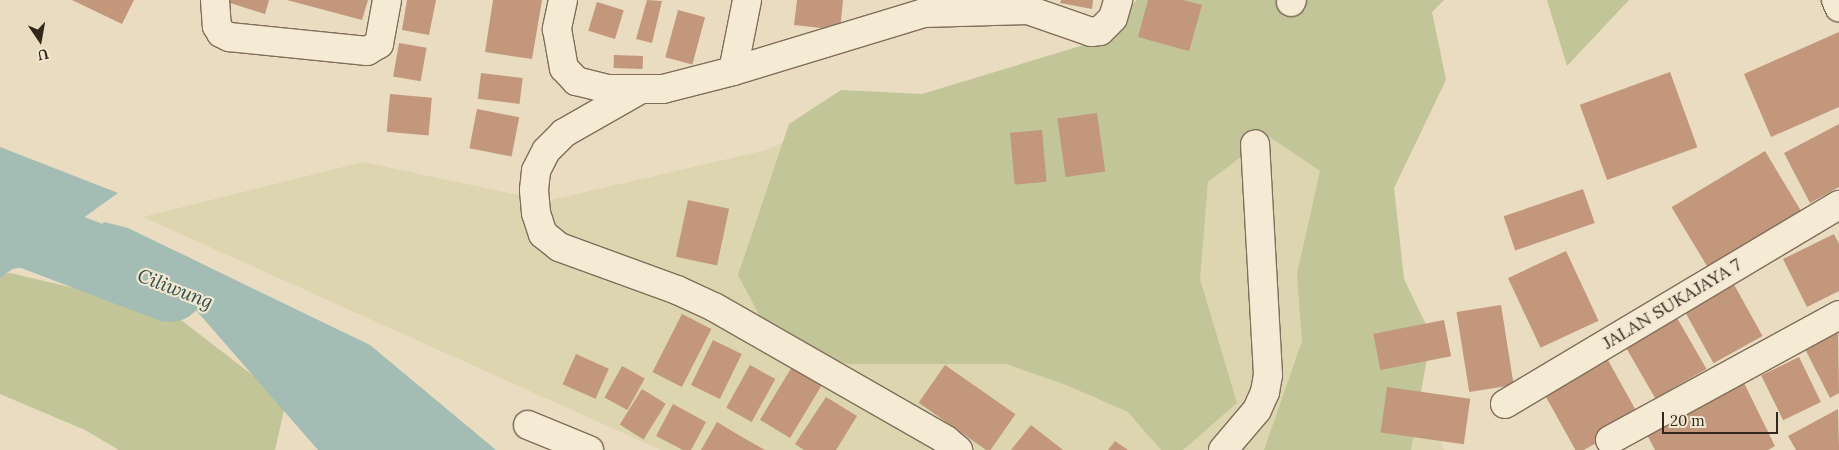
<!DOCTYPE html>
<style>
body{margin:0}
#map{position:relative;width:1839px;height:450px;overflow:hidden;background:#e9dcc1;font-family:Lora,serif}
div>[style]{position:absolute}
[style*='--x']{left:calc(var(--x)*1px);top:calc(var(--y)*1px);width:calc(var(--w)*1px);rotate:calc(var(--a)*1deg)}
.farmland>*{inset:0;background:#ddd5af}
.green>*{inset:0;background:#c1c597}
.water>*{inset:0;background:#a3bcb4}
.river>*{height:70px;margin:-35px;padding:0 35px;transform-origin:35px;border-radius:35px;background:#a3bcb4}
.building>*{inset:0;background:#c3977b;transform-origin:0 0}
.roads{filter:drop-shadow(1px 0 #806e5b) drop-shadow(-1px 0 #806e5b) drop-shadow(0 1px #806e5b) drop-shadow(0 -1px #806e5b)}
.minor>*{height:28px;margin:-14px;padding:0 14px;transform-origin:14px;border-radius:14px;background:#f5ead3}
span{translate:-50% -50%;white-space:nowrap;text-align:center;line-height:1.15;-webkit-text-stroke:4.5px #f1e6d0;paint-order:stroke}
.street-label{font-size:18px;color:#31271d}
.water-label{font-size:19px;color:#2e504d;font-style:italic}
.north{position:absolute;left:15px;top:15px;width:50px;height:50px;-webkit-text-stroke:4px #f1e6d0;paint-order:stroke;rotate:168deg;font-size:14px;font-weight:700;line-height:20px;text-align:center;color:#31271d}
.north::after{content:'';display:block;margin:auto;width:18px;height:22px;background:#31271d;clip-path:polygon(50% 0,100% 100%,50% 72%,0 100%)}
.scale{position:absolute;left:1662px;top:412px;width:116px;height:22px;box-sizing:border-box;border:2px solid #31271d;border-top:0;padding-left:6px;font-size:15px;line-height:18px;white-space:nowrap;color:#31271d;-webkit-text-stroke:4px #f1e6d0;paint-order:stroke}
</style>
<div id="map">
<div class="farmland">
<i style="clip-path:polygon(1290px 43px,1444px 450px,661px 450px,143px 217px,363px 162px,547px 201px,766px 150px,813px 129px)"></i>
</div>
<div class="green">
<i style="clip-path:polygon(1137px 0,1444px 0,1432px 12px,1446px 80px,1394px 188px,1404px 279px,1431px 335px,1411px 450px,1264px 450px,1302px 341px,1297px 274px,1320px 171px,1268px 136px,1208px 182px,1200px 279px,1237px 403px,1183px 450px,1161px 450px,1128px 412px,1064px 384px,1006px 364px,850px 364px,778px 350px,738px 275px,789px 124px,841px 90px,922px 94px,1087px 44px)"></i>
<i style="clip-path:polygon(1547px 0,1629px 0,1567px 66px)"></i>
<i style="clip-path:polygon(10px 273px,168px 310px,286px 401px,275px 450px,119px 450px,85px 430px,0 394px,0 275px)"></i>
</div>
<div class="water">
<i style="clip-path:polygon(0 147px,118px 193px,0 278px)"></i>
<i style="clip-path:polygon(104px 222px,128px 228px,370px 345px,496px 450px,318px 450px,195px 309px,68px 269px)"></i>
</div>
<div class="river">
<i style="--x:0;--y:235;--w:25;--a:-7"></i>
<i style="--x:25;--y:232;--w:155;--a:20.8"></i>
</div>
<div class="building">
<i style="clip-path:polygon(72px 0,134px 0,122px 24px)"></i>
<i style="clip-path:polygon(221px 0,269px 0,265px 14px)"></i>
<i style="clip-path:polygon(287px 0,368px 0,362px 20px)"></i>
<i style="clip-path:polygon(407px 0,436px 0,429px 35px,402px 30px)"></i>
<i style="clip-path:polygon(493px 0,542px 0,532px 59px,485px 52px)"></i>
<i style="clip-path:polygon(647px 0,662px 1px,652px 43px,636px 39px)"></i>
<i style="clip-path:polygon(797px 0,843px 0,840px 30px,794px 25px)"></i>
<i style="clip-path:polygon(1061px 0,1093px 0,1092px 9px,1060px 3px)"></i>
<i style="clip-path:polygon(1148px 0,1183px 0,1202px 5px,1189px 51px,1138px 37px)"></i>
<i style="left:597px;top:2px;width:28px;height:30px;rotate:17deg"></i>
<i style="left:678px;top:10px;width:28px;height:49px;rotate:15deg"></i>
<i style="clip-path:polygon(1839px 32px,1839px 107px,1771px 137px,1744px 74px)"></i>
<i style="left:399px;top:43px;width:28px;height:34px;rotate:10deg"></i>
<i style="left:614px;top:55px;width:29px;height:13px;rotate:2deg"></i>
<i style="left:1670px;top:72px;width:80px;height:96px;rotate:70deg"></i>
<i style="left:481px;top:73px;width:42px;height:26px;rotate:7deg"></i>
<i style="left:390px;top:94px;width:42px;height:38px;rotate:5deg"></i>
<i style="left:477px;top:109px;width:43px;height:40px;rotate:11deg"></i>
<i style="left:1097px;top:113px;width:59px;height:40px;rotate:82deg"></i>
<i style="clip-path:polygon(1839px 124px,1839px 187px,1810px 203px,1784px 153px)"></i>
<i style="left:1042px;top:130px;width:52px;height:32px;rotate:85deg"></i>
<i style="left:1765px;top:151px;width:71px;height:109px;rotate:59deg"></i>
<i style="left:1583px;top:189px;width:36px;height:84px;rotate:71deg"></i>
<i style="left:688px;top:200px;width:42px;height:58px;rotate:12deg"></i>
<i style="clip-path:polygon(1834px 234px,1839px 244px,1839px 291px,1807px 307px,1783px 259px)"></i>
<i style="left:1566px;top:251px;width:77px;height:64px;rotate:65deg"></i>
<i style="left:1732px;top:281px;width:63px;height:56px;rotate:61deg"></i>
<i style="left:1501px;top:305px;width:81px;height:45px;rotate:81deg"></i>
<i style="left:1673px;top:311px;width:67px;height:59px;rotate:60deg"></i>
<i style="left:682px;top:314px;width:33px;height:65px;rotate:27deg"></i>
<i style="left:1444px;top:320px;width:37px;height:72px;rotate:79deg"></i>
<i style="clip-path:polygon(1838px 330px,1839px 393px,1830px 398px,1804px 347px)"></i>
<i style="left:713px;top:340px;width:32px;height:50px;rotate:26deg"></i>
<i style="left:1604px;top:353px;width:75px;height:72px;rotate:61deg"></i>
<i style="left:576px;top:354px;width:36px;height:33px;rotate:24deg"></i>
<i style="left:1799px;top:357px;width:50px;height:42px;rotate:64deg"></i>
<i style="left:750px;top:365px;width:29px;height:49px;rotate:29deg"></i>
<i style="left:793px;top:365px;width:35px;height:64px;rotate:31deg"></i>
<i style="left:945px;top:365px;width:86px;height:46px;rotate:35deg"></i>
<i style="left:622px;top:366px;width:26px;height:36px;rotate:29deg"></i>
<i style="clip-path:polygon(1744px 383px,1775px 446px,1768px 450px,1655px 450px,1645px 431px)"></i>
<i style="left:1387px;top:387px;width:84px;height:46px;rotate:8deg"></i>
<i style="left:642px;top:389px;width:28px;height:42px;rotate:32deg"></i>
<i style="clip-path:polygon(826px 397px,857px 416px,836px 450px,804px 450px,795px 444px)"></i>
<i style="clip-path:polygon(673px 404px,706px 422px,691px 450px,683px 450px,656px 436px)"></i>
<i style="clip-path:polygon(1838px 409px,1839px 450px,1796px 450px,1788px 436px)"></i>
<i style="clip-path:polygon(717px 422px,742px 437px,765px 450px,701px 450px)"></i>
<i style="clip-path:polygon(1031px 425px,1063px 450px,1011px 450px)"></i>
<i style="clip-path:polygon(1115px 441px,1128px 450px,1108px 450px)"></i>
</div>
<div class="roads">
<div class="minor">
<i style="--x:215;--y:0;--w:26;--a:86"></i>
<i style="--x:217;--y:26;--w:8;--a:60"></i>
<i style="--x:221;--y:33;--w:9;--a:27"></i>
<i style="--x:229;--y:37;--w:139;--a:5.8"></i>
<i style="--x:367;--y:51;--w:14;--a:-30"></i>
<i style="--x:379;--y:44;--w:45;--a:-79.7"></i>
<i style="--x:563;--y:0;--w:30;--a:102"></i>
<i style="--x:557;--y:29;--w:40;--a:80"></i>
<i style="--x:564;--y:68;--w:18;--a:47"></i>
<i style="--x:576;--y:81;--w:33;--a:14"></i>
<i style="--x:608;--y:89;--w:55;--a:0"></i>
<i style="--x:663;--y:89;--w:72;--a:-14.4"></i>
<i style="--x:733;--y:71;--w:200;--a:-16.9"></i>
<i style="--x:924;--y:13;--w:104;--a:-1.7"></i>
<i style="--x:1028;--y:10;--w:67;--a:19.2"></i>
<i style="--x:1091;--y:32;--w:9;--a:-6"></i>
<i style="--x:1100;--y:31;--w:18;--a:-45"></i>
<i style="--x:1113;--y:18;--w:19;--a:-74"></i>
<i style="--x:1836;--y:0;--w:8;--a:67"></i>
<i style="--x:1291;--y:2;--w:2;--a:-63"></i>
<i style="--x:733;--y:71;--w:72;--a:-78.8"></i>
<i style="--x:641;--y:89;--w:89;--a:150.3"></i>
<i style="--x:564;--y:133;--w:25;--a:135"></i>
<i style="--x:546;--y:151;--w:22;--a:117"></i>
<i style="--x:536;--y:171;--w:19;--a:96"></i>
<i style="--x:534;--y:190;--w:23;--a:85"></i>
<i style="--x:536;--y:213;--w:22;--a:72"></i>
<i style="--x:543;--y:234;--w:21;--a:39"></i>
<i style="--x:559;--y:247;--w:126;--a:20"></i>
<i style="--x:677;--y:290;--w:41;--a:24.7"></i>
<i style="--x:714;--y:307;--w:267;--a:29.8"></i>
<i style="--x:946;--y:440;--w:16;--a:40"></i>
<i style="--x:1505;--y:404;--w:389;--a:-30.8"></i>
<i style="--x:528;--y:425;--w:66;--a:22.3"></i>
<i style="--x:1610;--y:440;--w:261;--a:-28.6"></i>
<i style="--x:1223;--y:450;--w:52;--a:-49.6"></i>
<i style="--x:1257;--y:410;--w:20;--a:-66"></i>
<i style="--x:1265;--y:392;--w:17;--a:-80"></i>
<i style="--x:1268;--y:375;--w:231;--a:-93.2"></i>
</div>
</div>
<div class="street-label">
<span style="left:1672px;top:304px;rotate:-31deg">JALAN SUKAJAYA 7</span>
</div>
<div class="water-label">
<span style="left:175px;top:289px;rotate:21deg">Ciliwung</span>
</div>
<div class="north">U</div>
<div class="scale">20 m</div>
</div>
